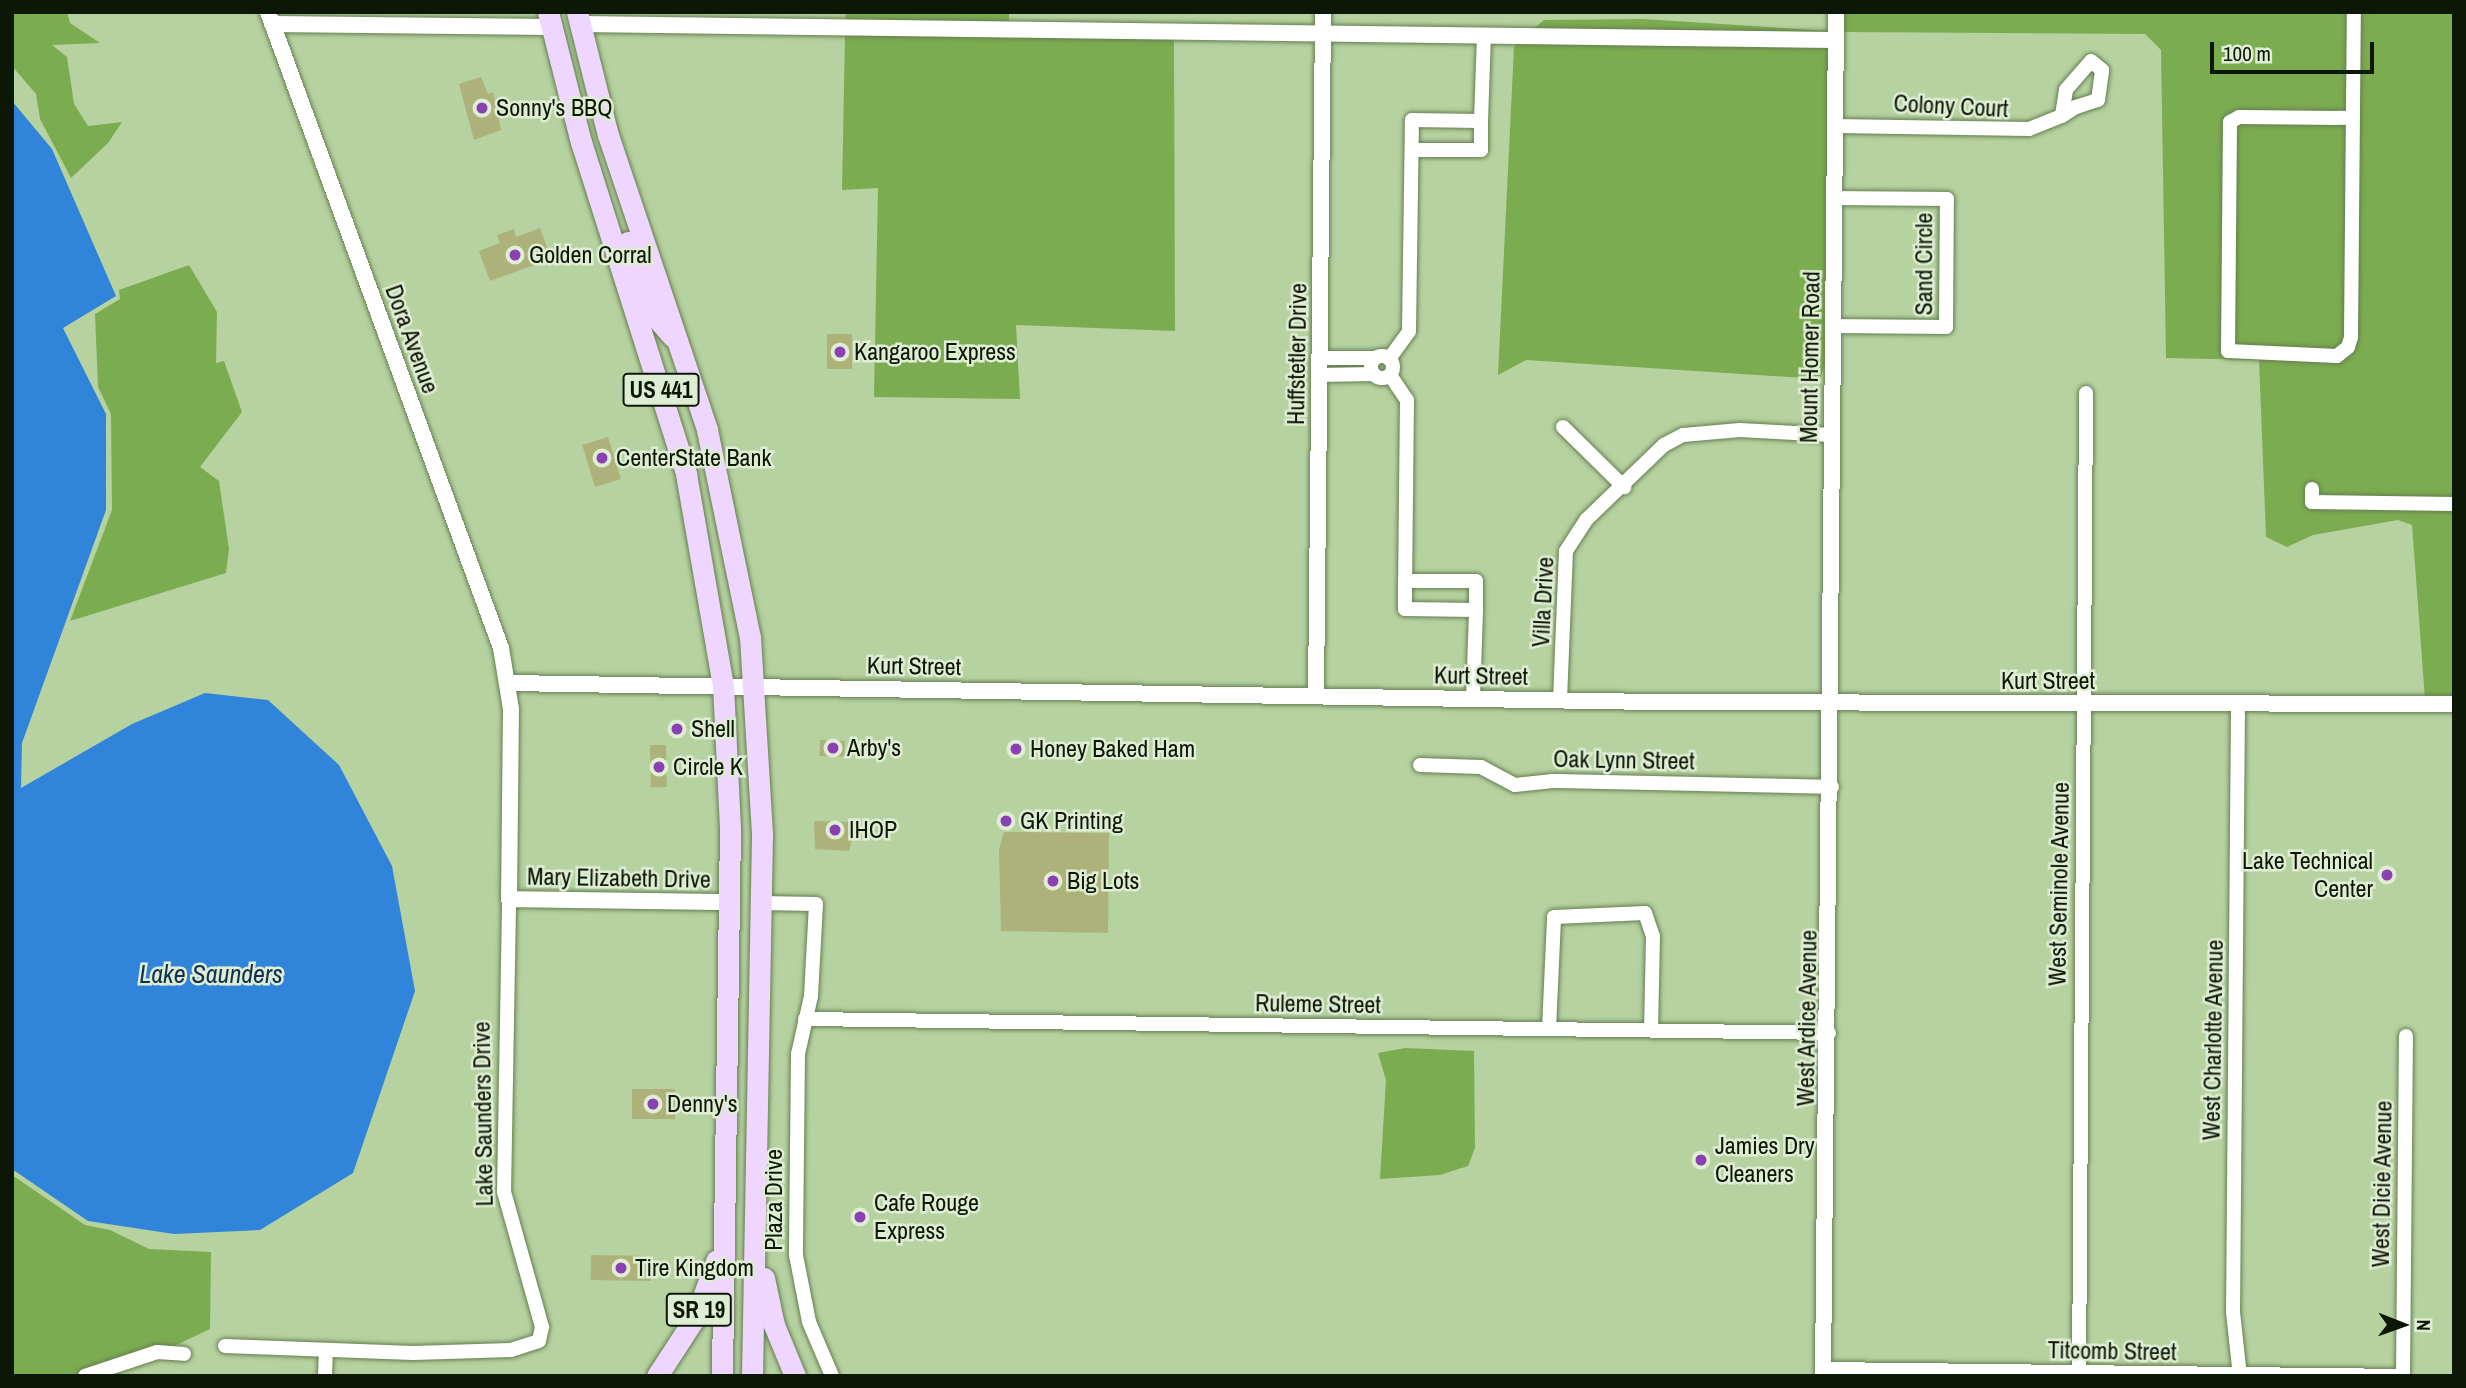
<!DOCTYPE html>
<style>
body{margin:0}
#map{position:relative;width:2466px;height:1388px;overflow:hidden;background:#b6d2a0;font-family:"Archivo Narrow",sans-serif}
div>[style]{position:absolute}
.green>*{inset:0;background:#7cac50}
.water>*{inset:0;background:#3084d9}
.building>*{inset:0;background:#adb17a;transform-origin:0 0}
.roads{filter:drop-shadow(0 0 2px #657f50) drop-shadow(0 0 2px #657f50)}
.minor>*{height:14px;margin:-7px;padding:0 7px;transform-origin:7px;border-radius:7px;background:#fff}
.minor>.ring{margin:-7px;padding:0;box-sizing:content-box;background:none;border:14px solid #fff;border-radius:50%}
.tertiary>*{height:16px;margin:-8px;padding:0 8px;transform-origin:8px;border-radius:8px;background:#fff}
.primary>*{height:21px;margin:-10.5px;padding:0 10.5px;transform-origin:10.5px;border-radius:10.5px;background:#efd6ff}
.dots>*{width:19px;height:19px;translate:-50% -50%;box-sizing:border-box;border:4px solid #dfedd4;border-radius:50%}
span{translate:-50% -50%;white-space:nowrap;text-align:center;line-height:1.15;-webkit-text-stroke:5px #dfedd4;paint-order:stroke}
.shield-label span{padding:2px 5px;background:#dfedd4;border:2px solid;border-radius:5px;-webkit-text-stroke-width:0}
.shield-label{font-size:23px;color:#0d1705;font-weight:700}
.street-label{font-size:24px;color:#0d1705}
.poi-label{font-size:24px;color:#0d1705}
.left{translate:0 -50%;text-align:left}
.right{translate:-100% -50%;text-align:right}
.water-label{font-size:26px;color:#0f3153;font-style:italic}
.frame{position:absolute;inset:0;border:14px solid #0d1705;pointer-events:none}
.north{position:absolute;left:2368px;top:1290px;width:70px;height:70px;-webkit-text-stroke:5px #dfedd4;paint-order:stroke;rotate:91deg;font-size:19px;font-weight:700;line-height:28px;text-align:center;color:#0d1705}
.north::after{content:'';display:block;margin:auto;width:24px;height:32px;background:#0d1705;clip-path:polygon(50% 0,100% 100%,50% 72%,0 100%)}
.scale{position:absolute;left:2210px;top:42px;width:164px;height:32px;box-sizing:border-box;border:4px solid #0d1705;border-top:0;padding-left:9px;font-size:21px;line-height:24px;white-space:nowrap;color:#0d1705;-webkit-text-stroke:5px #dfedd4;paint-order:stroke}
</style>
<div id="map">
<div class="green">
<div style="clip-path:polygon(12px 12px,67px 12px,70px 23px,100px 43px,52px 45px,67px 57px,74px 104px,88px 126px,122px 122px,108px 143px,71px 178px,40px 119px,36px 94px,12px 66px)"></div>
<div style="clip-path:polygon(846px 12px,1009px 12px,1009px 27px,845px 23px)"></div>
<div style="clip-path:polygon(1842px 12px,2454px 12px,2454px 699px,2425px 699px,2412px 525px,2398px 520px,2313px 535px,2287px 547px,2266px 537px,2259px 360px,2166px 358px,2161px 50px,2145px 34px,1842px 32px)"></div>
<div style="clip-path:polygon(1643px 19px,1830px 31px,1830px 34px,1531px 31px,1544px 20px)"></div>
<div style="clip-path:polygon(845px 34px,1174px 39px,1175px 331px,1016px 325px,1020px 399px,874px 397px,878px 188px,842px 190px)"></div>
<div style="clip-path:polygon(1519px 42px,1830px 46px,1826px 361px,1820px 379px,1526px 360px,1498px 375px,1514px 47px)"></div>
<div style="clip-path:polygon(189px 265px,217px 312px,216px 363px,224px 361px,242px 412px,200px 467px,219px 481px,229px 549px,226px 573px,70px 621px,112px 510px,111px 414px,98px 387px,95px 314px,120px 299px,119px 290px)"></div>
<div style="clip-path:polygon(1405px 1048px,1474px 1051px,1475px 1148px,1468px 1166px,1440px 1175px,1380px 1179px,1386px 1080px,1378px 1053px)"></div>
<div style="clip-path:polygon(12px 1175px,85px 1225px,110px 1230px,149px 1249px,211px 1252px,210px 1329px,111px 1376px,12px 1376px)"></div>
</div>
<div class="water">
<div style="clip-path:polygon(12px 101px,52px 149px,116px 296px,63px 328px,106px 414px,106px 510px,22px 743px,21px 788px,132px 724px,205px 693px,268px 700px,339px 765px,392px 866px,415px 991px,353px 1173px,260px 1230px,174px 1234px,88px 1221px,12px 1169px)"></div>
</div>
<div class="building">
<div style="clip-path:polygon(481px 77px,488px 94px,493px 92px,501px 130px,474px 140px,459px 84px)"></div>
<div style="clip-path:polygon(540px 228px,551px 259px,490px 281px,479px 251px,500px 243px,497px 235px,514px 229px,516px 237px)"></div>
<div style="left:827px;top:334px;width:25px;height:35px"></div>
<div style="left:608px;top:437px;width:44px;height:27px;rotate:73deg"></div>
<div style="left:820px;top:740px;width:25px;height:16px;rotate:2deg"></div>
<div style="left:666px;top:745px;width:42px;height:16px;rotate:89deg"></div>
<div style="clip-path:polygon(814px 821px,856px 822px,849px 851px,815px 849px)"></div>
<div style="clip-path:polygon(1004px 832px,1109px 833px,1108px 933px,1001px 931px,999px 849px)"></div>
<div style="left:632px;top:1089px;width:43px;height:30px"></div>
<div style="left:591px;top:1255px;width:60px;height:25px;rotate:1deg"></div>
</div>
<div class="roads">
<div class="minor">
<div style="left:2352px;top:118px;width:113px;rotate:-179.5deg"></div>
<div style="left:2239px;top:117px;width:10px;rotate:151deg"></div>
<div style="left:2230px;top:122px;width:229px;rotate:90.5deg"></div>
<div style="left:2228px;top:351px;width:109px;rotate:2.6deg"></div>
<div style="left:2337px;top:356px;width:14px;rotate:-39deg"></div>
<div style="left:2348px;top:347px;width:10px;rotate:-73deg"></div>
<div style="left:2351px;top:337px;width:325px;rotate:-89.5deg"></div>
<div style="left:1481px;top:121px;width:85px;rotate:-88deg"></div>
<div style="left:1835px;top:126px;width:194px;rotate:0.9deg"></div>
<div style="left:2029px;top:129px;width:35px;rotate:-22deg"></div>
<div style="left:2062px;top:116px;width:17px;rotate:-33deg"></div>
<div style="left:2076px;top:107px;width:23px;rotate:-18deg"></div>
<div style="left:2098px;top:100px;width:30px;rotate:-82deg"></div>
<div style="left:2102px;top:70px;width:14px;rotate:-141deg"></div>
<div style="left:2091px;top:61px;width:38px;rotate:131deg"></div>
<div style="left:2066px;top:90px;width:26px;rotate:99deg"></div>
<div style="left:1833px;top:326px;width:113px;rotate:0.5deg"></div>
<div style="left:1946px;top:327px;width:128px;rotate:-89.6deg"></div>
<div style="left:1947px;top:199px;width:112px;rotate:-179.5deg"></div>
<div class="ring" style="left:1371px;top:356px;width:8px;height:8px"></div>
<div style="left:1320px;top:358px;width:55px"></div>
<div style="left:1389px;top:359px;width:34px;rotate:-54deg"></div>
<div style="left:1409px;top:331px;width:211px;rotate:-89.2deg"></div>
<div style="left:1412px;top:120px;width:69px;rotate:0.8deg"></div>
<div style="left:1481px;top:121px;width:29px;rotate:90deg"></div>
<div style="left:1481px;top:150px;width:69px;rotate:180deg"></div>
<div style="left:1319px;top:375px;width:55px;rotate:-1deg"></div>
<div style="left:1390px;top:375px;width:30px;rotate:56deg"></div>
<div style="left:1407px;top:400px;width:181px;rotate:90.6deg"></div>
<div style="left:1405px;top:581px;width:28px;rotate:90deg"></div>
<div style="left:1405px;top:609px;width:71px;rotate:0.8deg"></div>
<div style="left:1476px;top:610px;width:29px;rotate:-90deg"></div>
<div style="left:1476px;top:581px;width:71px;rotate:180deg"></div>
<div style="left:1563px;top:427px;width:86px;rotate:44.5deg"></div>
<div style="left:2312px;top:489px;width:13px;rotate:90deg"></div>
<div style="left:2312px;top:502px;width:142px;rotate:0.8deg"></div>
<div style="left:1473px;top:698px;width:88px;rotate:-88deg"></div>
<div style="left:1560px;top:700px;width:149px;rotate:-87.7deg"></div>
<div style="left:1566px;top:551px;width:38px;rotate:-57deg"></div>
<div style="left:1587px;top:519px;width:107px;rotate:-43.9deg"></div>
<div style="left:1664px;top:445px;width:21px;rotate:-28deg"></div>
<div style="left:1683px;top:435px;width:57px;rotate:-5deg"></div>
<div style="left:1740px;top:430px;width:91px;rotate:3.1deg"></div>
<div style="left:2238px;top:705px;width:607px;rotate:90.47deg"></div>
<div style="left:2233px;top:1312px;width:64px;rotate:83.8deg"></div>
<div style="left:1420px;top:765px;width:61px;rotate:1.9deg"></div>
<div style="left:1481px;top:767px;width:38px;rotate:28deg"></div>
<div style="left:1515px;top:785px;width:38px;rotate:-6deg"></div>
<div style="left:1553px;top:781px;width:279px;rotate:1.2deg"></div>
<div style="left:761px;top:903px;width:55px;rotate:1deg"></div>
<div style="left:816px;top:904px;width:92px;rotate:93.1deg"></div>
<div style="left:811px;top:996px;width:59px;rotate:102.6deg"></div>
<div style="left:798px;top:1054px;width:201px;rotate:90.6deg"></div>
<div style="left:796px;top:1255px;width:68px;rotate:79deg"></div>
<div style="left:809px;top:1322px;width:59px;rotate:66.9deg"></div>
<div style="left:805px;top:1019px;width:1024px;rotate:0.78deg"></div>
<div style="left:1549px;top:1029px;width:112px;rotate:-87.4deg"></div>
<div style="left:1554px;top:917px;width:91px;rotate:-2.5deg"></div>
<div style="left:1645px;top:913px;width:24px;rotate:71deg"></div>
<div style="left:1653px;top:936px;width:94px;rotate:91.2deg"></div>
<div style="left:225px;top:1346px;width:188px;rotate:2.1deg"></div>
<div style="left:413px;top:1353px;width:98px;rotate:-1.8deg"></div>
<div style="left:511px;top:1350px;width:29px;rotate:-18deg"></div>
<div style="left:539px;top:1341px;width:14px;rotate:-78deg"></div>
<div style="left:542px;top:1327px;width:140px;rotate:-105.7deg"></div>
<div style="left:504px;top:1192px;width:293px;rotate:-89deg"></div>
<div style="left:1823px;top:1369px;width:578px;rotate:0.69deg"></div>
<div style="left:85px;top:1376px;width:76px;rotate:-18.4deg"></div>
<div style="left:157px;top:1352px;width:27px;rotate:4deg"></div>
<div style="left:325px;top:1376px;width:24px;rotate:-88deg"></div>
<div style="left:2079px;top:1376px;width:983px;rotate:-89.59deg"></div>
<div style="left:2403px;top:1376px;width:340px;rotate:-89.5deg"></div>
</div>
<div class="tertiary">
<div style="left:268px;top:12px;width:677px;rotate:69.88deg"></div>
<div style="left:501px;top:648px;width:62px;rotate:80.7deg"></div>
<div style="left:511px;top:709px;width:190px;rotate:90.6deg"></div>
<div style="left:509px;top:899px;width:220px;rotate:0.8deg"></div>
<div style="left:272px;top:24px;width:279px;rotate:0.6deg"></div>
<div style="left:580px;top:24px;width:1256px;rotate:0.73deg"></div>
<div style="left:508px;top:683px;width:1142px;rotate:0.95deg"></div>
<div style="left:1650px;top:702px;width:804px;rotate:0.14deg"></div>
<div style="left:1316px;top:696px;width:684px;rotate:-89.41deg"></div>
<div style="left:1823px;top:1376px;width:1364px;rotate:-89.45deg"></div>
</div>
<div class="primary">
<div style="left:548px;top:12px;width:134px;rotate:75.8deg"></div>
<div style="left:581px;top:142px;width:348px;rotate:72.4deg"></div>
<div style="left:686px;top:474px;width:214px;rotate:80.1deg"></div>
<div style="left:723px;top:685px;width:143px;rotate:87.2deg"></div>
<div style="left:730px;top:828px;width:548px;rotate:90.84deg"></div>
<div style="left:577px;top:12px;width:127px;rotate:75.9deg"></div>
<div style="left:608px;top:135px;width:311px;rotate:71.4deg"></div>
<div style="left:707px;top:430px;width:211px;rotate:78.3deg"></div>
<div style="left:750px;top:637px;width:199px;rotate:86.5deg"></div>
<div style="left:762px;top:836px;width:540px;rotate:91.06deg"></div>
<div style="left:628px;top:242px;width:77px;rotate:70.4deg"></div>
<div style="left:654px;top:315px;width:29px;rotate:49deg"></div>
<div style="left:764px;top:1278px;width:48px;rotate:78deg"></div>
<div style="left:774px;top:1325px;width:55px;rotate:67.6deg"></div>
<div style="left:657px;top:1376px;width:72px;rotate:-57deg"></div>
<div style="left:696px;top:1316px;width:59px;rotate:-70deg"></div>
</div>
</div>
<div class="dots">
<div style="left:482px;top:108px;background:#8b40b2"></div>
<div style="left:515px;top:255px;background:#8b40b2"></div>
<div style="left:840px;top:352px;background:#8b40b2"></div>
<div style="left:602px;top:458px;background:#8b40b2"></div>
<div style="left:677px;top:729px;background:#8b40b2"></div>
<div style="left:833px;top:748px;background:#8b40b2"></div>
<div style="left:1016px;top:749px;background:#8b40b2"></div>
<div style="left:659px;top:767px;background:#8b40b2"></div>
<div style="left:1006px;top:821px;background:#8b40b2"></div>
<div style="left:835px;top:830px;background:#8b40b2"></div>
<div style="left:2387px;top:875px;background:#8b40b2"></div>
<div style="left:1053px;top:881px;background:#8b40b2"></div>
<div style="left:653px;top:1104px;background:#8b40b2"></div>
<div style="left:1701px;top:1160px;background:#8b40b2"></div>
<div style="left:860px;top:1217px;background:#8b40b2"></div>
<div style="left:621px;top:1268px;background:#8b40b2"></div>
</div>
<div class="shield-label">
<span style="left:661px;top:390px">US 441</span>
<span style="left:699px;top:1310px">SR 19</span>
</div>
<div class="street-label">
<span style="left:1951px;top:106px;rotate:3deg">Colony Court</span>
<span style="left:1924px;top:264px;rotate:-90deg">Sand Circle</span>
<span style="left:412px;top:339px;rotate:70deg">Dora Avenue</span>
<span style="left:1297px;top:354px;rotate:-89deg">Huffstetler Drive</span>
<span style="left:1810px;top:357px;rotate:-89deg">Mount Homer Road</span>
<span style="left:1543px;top:602px;rotate:-87deg">Villa Drive</span>
<span style="left:914px;top:666px;rotate:1deg">Kurt Street</span>
<span style="left:1481px;top:676px;rotate:1deg">Kurt Street</span>
<span style="left:2048px;top:681px">Kurt Street</span>
<span style="left:1624px;top:760px;rotate:1deg">Oak Lynn Street</span>
<span style="left:619px;top:878px;rotate:1deg">Mary Elizabeth Drive</span>
<span style="left:2059px;top:884px;rotate:-89deg">West Seminole Avenue</span>
<span style="left:1318px;top:1004px;rotate:1deg">Ruleme Street</span>
<span style="left:1807px;top:1018px;rotate:-89deg">West Ardice Avenue</span>
<span style="left:2213px;top:1040px;rotate:-89deg">West Charlotte Avenue</span>
<span style="left:483px;top:1114px;rotate:-91deg">Lake Saunders Drive</span>
<span style="left:2382px;top:1184px;rotate:-89deg">West Dicie Avenue</span>
<span style="left:774px;top:1200px;rotate:-90deg">Plaza Drive</span>
<span style="left:2112px;top:1351px;rotate:1deg">Titcomb Street</span>
</div>
<div class="poi-label">
<span class="left" style="left:496px;top:108px">Sonny's BBQ</span>
<span class="left" style="left:529px;top:255px">Golden Corral</span>
<span class="left" style="left:854px;top:352px">Kangaroo Express</span>
<span class="left" style="left:616px;top:458px">CenterState Bank</span>
<span class="left" style="left:691px;top:729px">Shell</span>
<span class="left" style="left:847px;top:748px">Arby's</span>
<span class="left" style="left:1030px;top:749px">Honey Baked Ham</span>
<span class="left" style="left:673px;top:767px">Circle K</span>
<span class="left" style="left:1020px;top:821px">GK Printing</span>
<span class="left" style="left:849px;top:830px">IHOP</span>
<span class="right" style="left:2373px;top:875px">Lake Technical<br>Center</span>
<span class="left" style="left:1067px;top:881px">Big Lots</span>
<span class="left" style="left:667px;top:1104px">Denny's</span>
<span class="left" style="left:1715px;top:1160px">Jamies Dry<br>Cleaners</span>
<span class="left" style="left:874px;top:1217px">Cafe Rouge<br>Express</span>
<span class="left" style="left:635px;top:1268px">Tire Kingdom</span>
</div>
<div class="water-label">
<span style="left:211px;top:974px">Lake Saunders</span>
</div>
<div class="frame"></div>
<div class="north">N</div>
<div class="scale">100 m</div>
</div>
